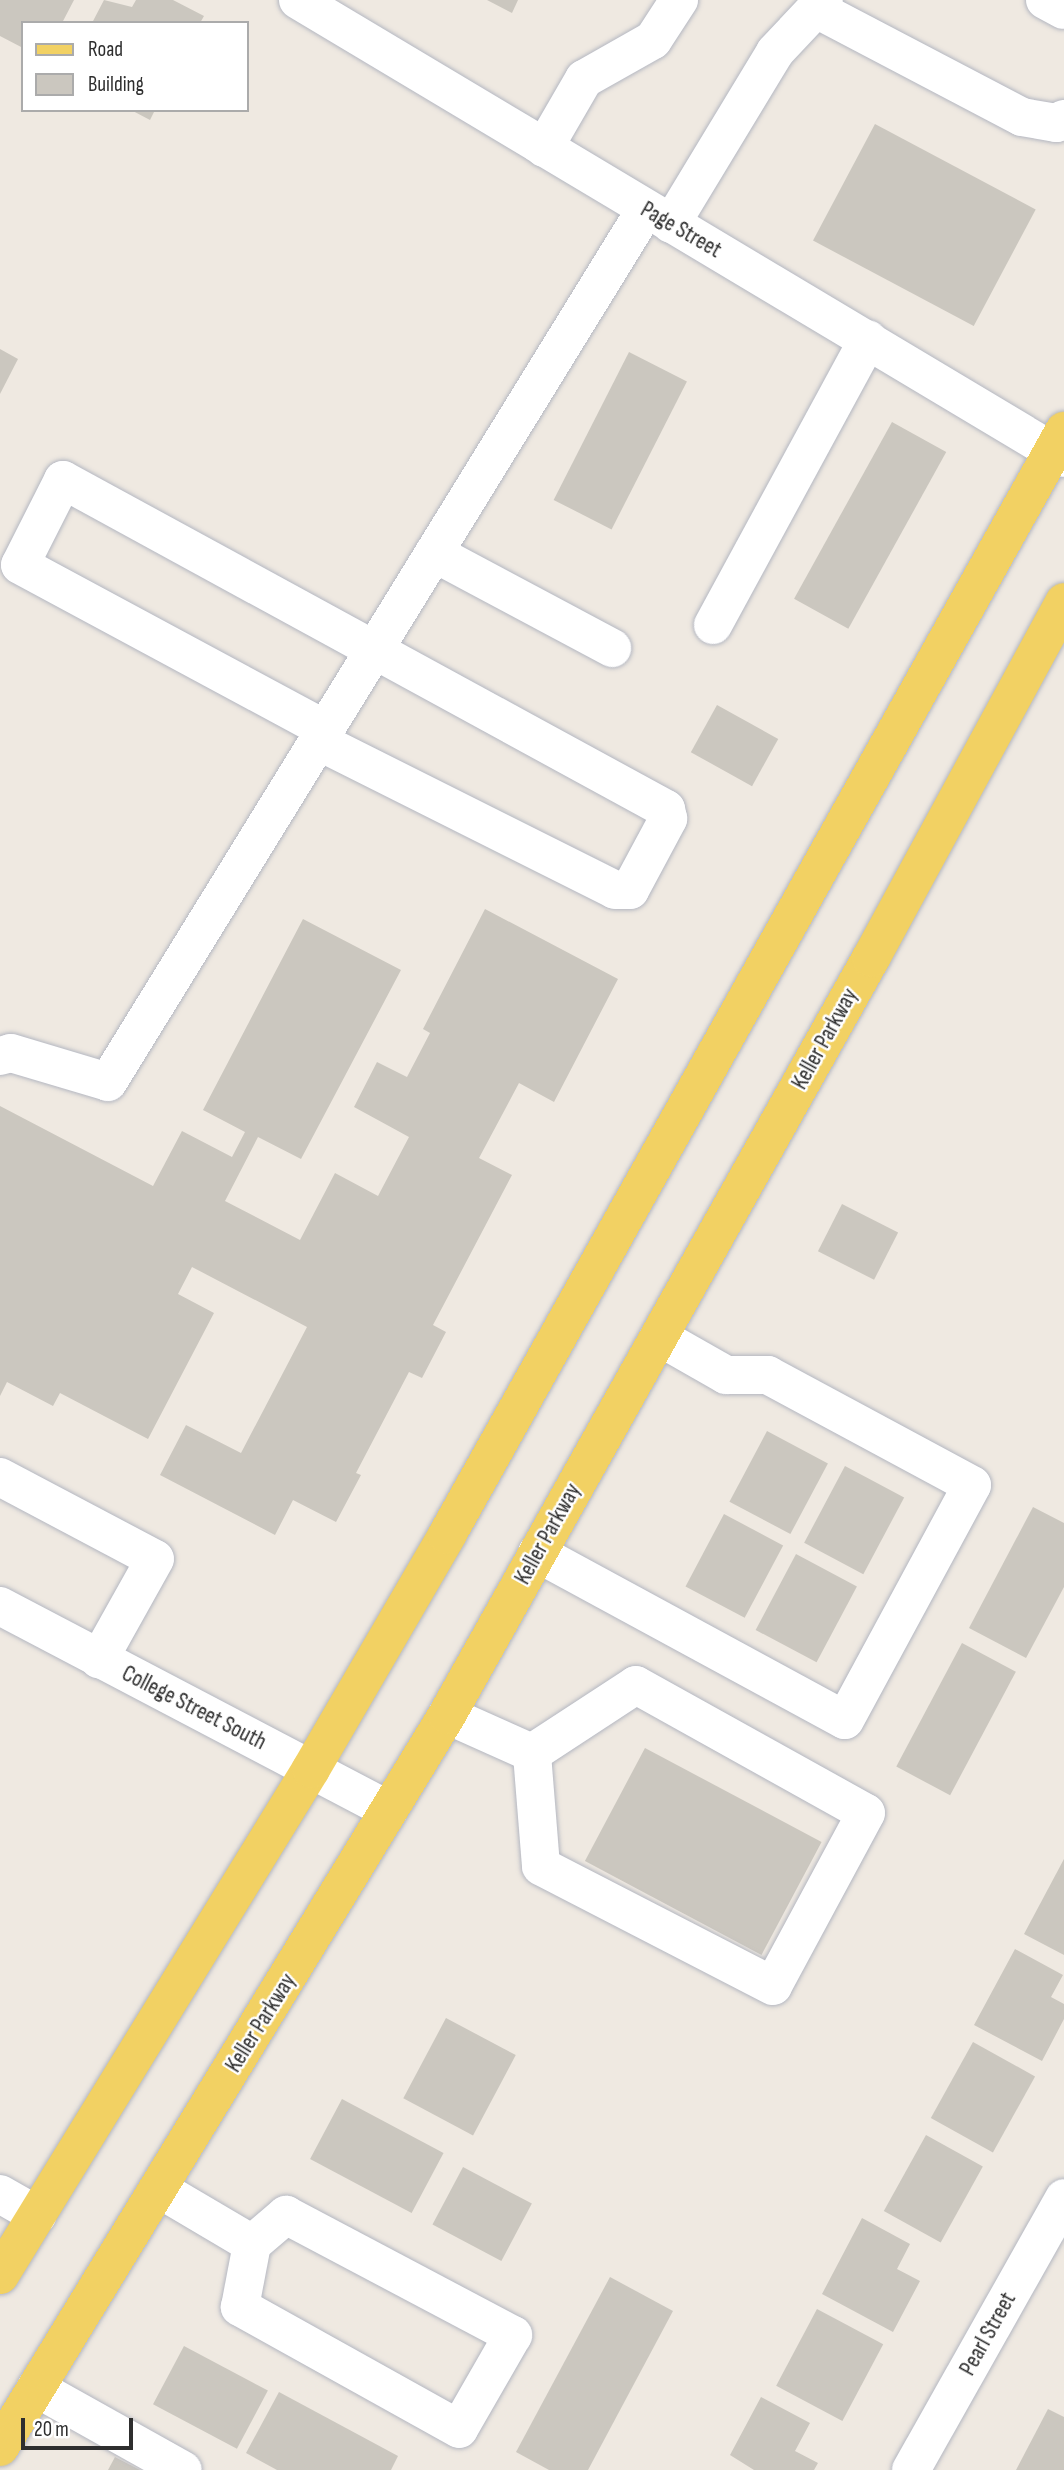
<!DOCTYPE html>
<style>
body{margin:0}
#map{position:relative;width:1064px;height:2470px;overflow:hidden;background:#efe9e1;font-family:"Sofia Sans Condensed",sans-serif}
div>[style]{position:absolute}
.building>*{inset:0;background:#cbc7bf;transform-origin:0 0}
.roads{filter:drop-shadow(0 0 2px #b4b7c1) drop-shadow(0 0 2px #b4b7c1)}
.minor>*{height:38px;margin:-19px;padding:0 19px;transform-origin:19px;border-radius:19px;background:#fff}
.major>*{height:38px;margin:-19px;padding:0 19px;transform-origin:19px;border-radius:19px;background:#f2d163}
span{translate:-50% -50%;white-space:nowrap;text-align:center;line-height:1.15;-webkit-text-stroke:5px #fff;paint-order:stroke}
.street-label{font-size:23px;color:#2e2e2e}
.legend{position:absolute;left:21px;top:21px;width:228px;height:91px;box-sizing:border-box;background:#fff;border:2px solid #ababab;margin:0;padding:9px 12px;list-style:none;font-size:21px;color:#2e2e2e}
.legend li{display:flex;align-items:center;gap:14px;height:35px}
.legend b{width:35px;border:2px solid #ababab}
.scale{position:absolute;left:21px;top:2418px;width:112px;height:32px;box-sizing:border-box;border:4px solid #2e2e2e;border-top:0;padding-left:9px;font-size:21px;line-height:24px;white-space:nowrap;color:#2e2e2e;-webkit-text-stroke:5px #fff;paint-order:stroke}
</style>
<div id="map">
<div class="building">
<div style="clip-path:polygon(0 0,74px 0,62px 23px,23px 23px,23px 48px,0 36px)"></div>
<div style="clip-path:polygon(104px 0,132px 7px,136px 0,173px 0,204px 16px,200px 23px,92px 23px)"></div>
<div style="clip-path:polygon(487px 0,518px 0,512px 13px)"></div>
<div style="clip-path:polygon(131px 110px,155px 110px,150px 120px)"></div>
<div style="left:875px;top:124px;width:182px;height:132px;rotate:28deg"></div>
<div style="clip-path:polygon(0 349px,18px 359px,0 394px)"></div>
<div style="left:629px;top:352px;width:65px;height:166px;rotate:27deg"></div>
<div style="left:892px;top:422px;width:62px;height:202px;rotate:29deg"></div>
<div style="left:717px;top:705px;width:70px;height:54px;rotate:29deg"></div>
<div style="clip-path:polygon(485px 909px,618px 979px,554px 1102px,519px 1083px,479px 1158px,512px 1175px,433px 1325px,446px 1332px,422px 1378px,409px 1372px,356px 1473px,361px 1475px,336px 1522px,293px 1500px,275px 1535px,160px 1475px,186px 1425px,241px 1453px,307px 1327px,192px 1267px,178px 1294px,214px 1313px,148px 1439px,60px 1393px,53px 1406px,7px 1382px,0 1396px,0 1106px,153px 1186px,182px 1131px,232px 1157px,245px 1132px,203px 1110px,303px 919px,401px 970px,301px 1159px,258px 1137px,225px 1201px,300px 1240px,335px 1173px,378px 1196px,409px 1137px,354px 1107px,377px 1062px,407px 1077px,430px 1033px,423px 1029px)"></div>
<div style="left:842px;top:1204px;width:63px;height:53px;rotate:27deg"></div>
<div style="left:767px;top:1431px;width:69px;height:80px;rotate:28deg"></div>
<div style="left:845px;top:1466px;width:67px;height:87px;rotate:28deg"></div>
<div style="clip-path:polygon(1033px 1507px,1064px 1523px,1064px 1587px,1026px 1658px,969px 1628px)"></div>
<div style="left:724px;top:1514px;width:67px;height:82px;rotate:28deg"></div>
<div style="left:796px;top:1554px;width:69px;height:86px;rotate:28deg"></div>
<div style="left:962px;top:1643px;width:61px;height:140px;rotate:28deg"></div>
<div style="left:645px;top:1748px;width:200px;height:128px;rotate:28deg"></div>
<div style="clip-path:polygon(1064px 1859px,1064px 1955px,1024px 1934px)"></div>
<div style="clip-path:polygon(1015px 1949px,1063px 1975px,1051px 1997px,1064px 2004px,1064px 2019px,1042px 2061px,974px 2025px)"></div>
<div style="left:446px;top:2018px;width:79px;height:91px;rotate:28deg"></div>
<div style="left:973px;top:2042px;width:71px;height:87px;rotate:29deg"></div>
<div style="left:342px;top:2099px;width:115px;height:68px;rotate:28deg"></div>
<div style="left:926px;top:2135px;width:65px;height:87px;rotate:29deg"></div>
<div style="left:463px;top:2167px;width:78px;height:65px;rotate:28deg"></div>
<div style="clip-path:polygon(862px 2218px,910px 2244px,897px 2269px,920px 2281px,893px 2332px,822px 2294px)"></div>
<div style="clip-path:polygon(610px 2277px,673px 2311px,588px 2470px,549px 2470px,516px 2452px)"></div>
<div style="left:817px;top:2309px;width:75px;height:87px;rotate:28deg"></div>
<div style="left:184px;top:2346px;width:95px;height:66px;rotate:28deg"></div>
<div style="clip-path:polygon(279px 2392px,398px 2456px,391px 2470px,277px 2470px,246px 2453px)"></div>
<div style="clip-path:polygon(761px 2397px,810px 2423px,795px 2451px,818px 2463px,814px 2470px,754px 2470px,730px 2455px)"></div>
<div style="clip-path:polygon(1048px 2409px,1064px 2417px,1064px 2470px,1016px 2470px)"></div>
<div style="clip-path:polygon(115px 2457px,140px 2470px,108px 2470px)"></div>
</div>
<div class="roads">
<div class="minor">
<div style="left:298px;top:0;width:892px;rotate:30.88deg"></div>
<div style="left:1045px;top:0;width:21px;rotate:28deg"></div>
<div style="left:818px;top:10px;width:230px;rotate:27.7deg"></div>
<div style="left:1022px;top:117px;width:35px;rotate:10deg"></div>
<div style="left:1056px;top:123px;width:9px;rotate:-27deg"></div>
<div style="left:544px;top:148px;width:80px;rotate:-59.9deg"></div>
<div style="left:584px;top:79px;width:79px;rotate:-29.5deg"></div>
<div style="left:653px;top:40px;width:48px;rotate:-57deg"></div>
<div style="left:671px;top:224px;width:201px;rotate:-58.8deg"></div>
<div style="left:775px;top:52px;width:71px;rotate:-46.7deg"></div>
<div style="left:434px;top:553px;width:202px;rotate:28.1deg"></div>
<div style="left:713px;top:625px;width:325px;rotate:-61.5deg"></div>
<div style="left:318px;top:741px;width:332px;rotate:26.6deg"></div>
<div style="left:615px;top:890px;width:15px"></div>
<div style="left:630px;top:890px;width:81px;rotate:-61.8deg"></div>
<div style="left:668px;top:819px;width:10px;rotate:-101deg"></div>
<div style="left:666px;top:809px;width:687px;rotate:-151.38deg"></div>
<div style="left:63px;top:480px;width:95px;rotate:116.8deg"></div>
<div style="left:20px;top:565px;width:346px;rotate:28.3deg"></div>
<div style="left:0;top:1056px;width:11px;rotate:-15deg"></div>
<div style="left:11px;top:1053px;width:101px;rotate:16.6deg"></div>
<div style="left:108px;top:1082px;width:1025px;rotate:-58.36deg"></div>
<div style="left:0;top:1477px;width:175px;rotate:27.9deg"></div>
<div style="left:155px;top:1559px;width:115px;rotate:119.2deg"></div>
<div style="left:537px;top:1553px;width:350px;rotate:28.5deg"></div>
<div style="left:845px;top:1720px;width:267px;rotate:-61.6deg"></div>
<div style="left:972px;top:1485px;width:232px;rotate:-151.7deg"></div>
<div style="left:768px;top:1375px;width:42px;rotate:180deg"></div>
<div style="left:726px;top:1375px;width:77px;rotate:-150.4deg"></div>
<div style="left:0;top:1606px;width:439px;rotate:27.7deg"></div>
<div style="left:447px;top:1715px;width:93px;rotate:24.1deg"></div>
<div style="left:532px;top:1753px;width:124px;rotate:-33.2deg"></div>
<div style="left:636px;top:1685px;width:263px;rotate:29.1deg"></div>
<div style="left:866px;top:1813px;width:196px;rotate:118.3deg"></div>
<div style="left:773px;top:1986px;width:261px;rotate:-152.7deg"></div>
<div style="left:541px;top:1866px;width:113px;rotate:-94.6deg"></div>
<div style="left:159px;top:2189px;width:108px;rotate:30.6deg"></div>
<div style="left:252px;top:2244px;width:45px;rotate:-40.5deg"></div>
<div style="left:286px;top:2215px;width:257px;rotate:27.9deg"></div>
<div style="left:513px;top:2335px;width:108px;rotate:119.9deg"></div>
<div style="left:459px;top:2429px;width:251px;rotate:-150.9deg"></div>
<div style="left:240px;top:2307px;width:64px;rotate:-79.2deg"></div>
<div style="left:0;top:2194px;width:43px;rotate:29.6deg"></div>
<div style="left:36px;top:2388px;width:168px;rotate:29.2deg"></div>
<div style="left:911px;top:2470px;width:312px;rotate:-60.6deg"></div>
</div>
<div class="major">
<div style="left:0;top:2275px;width:594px;rotate:-58.42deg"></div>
<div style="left:311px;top:1769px;width:271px;rotate:-59.8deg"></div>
<div style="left:447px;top:1535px;width:1265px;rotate:-60.8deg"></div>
<div style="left:0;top:2447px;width:858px;rotate:-58.59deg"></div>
<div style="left:447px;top:1715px;width:868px;rotate:-60.75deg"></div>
<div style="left:871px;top:958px;width:405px;rotate:-61.5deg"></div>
</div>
</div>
<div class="street-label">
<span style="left:681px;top:230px;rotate:30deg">Page Street</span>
<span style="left:825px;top:1039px;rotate:-61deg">Keller Parkway</span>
<span style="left:548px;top:1534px;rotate:-61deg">Keller Parkway</span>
<span style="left:194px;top:1708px;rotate:27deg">College Street South</span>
<span style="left:261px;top:2023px;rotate:-58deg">Keller Parkway</span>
<span style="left:988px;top:2334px;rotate:-61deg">Pearl Street</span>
</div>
<ul class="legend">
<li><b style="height:9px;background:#f2d163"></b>Road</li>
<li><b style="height:19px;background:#cbc7bf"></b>Building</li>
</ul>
<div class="scale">20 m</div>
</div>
